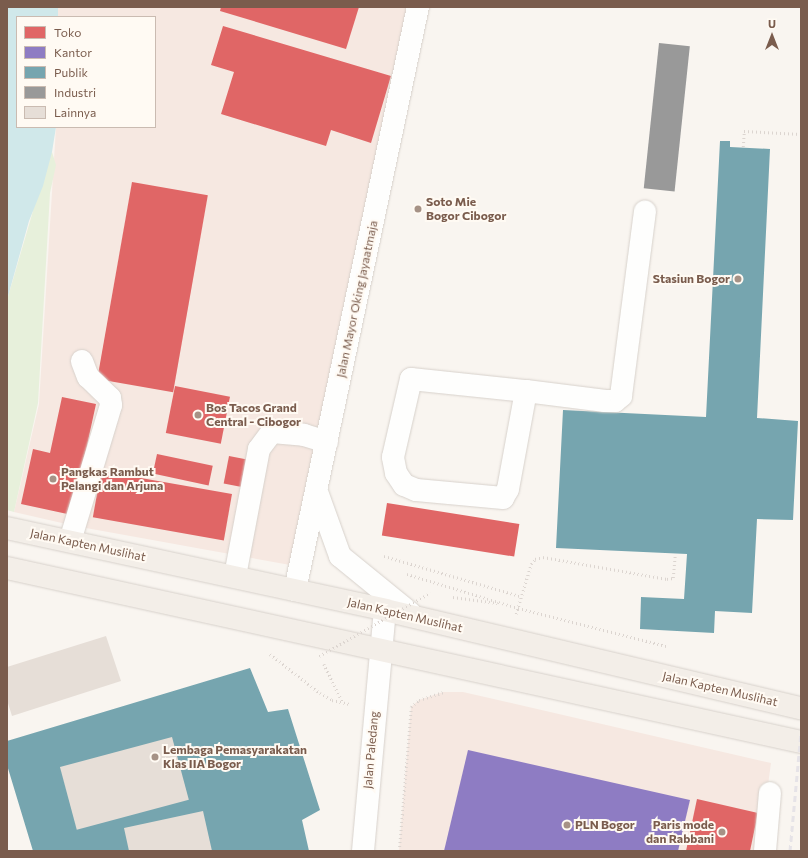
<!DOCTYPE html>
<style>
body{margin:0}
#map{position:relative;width:808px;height:858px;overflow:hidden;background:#f9f5f0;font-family:Commissioner,sans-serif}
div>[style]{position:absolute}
.commercial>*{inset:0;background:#f6e8e1}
.green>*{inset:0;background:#e7f0db}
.water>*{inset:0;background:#d0e8ea}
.shops>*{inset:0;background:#e06666;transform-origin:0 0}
.offices>*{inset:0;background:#8e7cc3}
.public>*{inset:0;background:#76a5af}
.industry>*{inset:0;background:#999;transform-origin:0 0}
.building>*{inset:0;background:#e6ded7;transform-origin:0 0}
.path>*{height:2.5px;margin-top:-1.25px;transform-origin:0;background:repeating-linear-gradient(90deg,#dcd5d0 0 1px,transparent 0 4px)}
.roads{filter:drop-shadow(0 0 1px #d7d1cb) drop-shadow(0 0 1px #d7d1cb)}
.minor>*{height:22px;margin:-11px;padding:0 11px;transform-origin:11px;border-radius:11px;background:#fefefd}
.major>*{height:22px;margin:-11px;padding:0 11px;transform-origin:11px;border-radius:11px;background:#f3eee8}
.rail>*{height:3px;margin-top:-1.5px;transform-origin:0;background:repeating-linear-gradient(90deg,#e6e3e7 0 6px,transparent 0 10px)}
.path-bridge>*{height:2.5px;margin-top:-1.25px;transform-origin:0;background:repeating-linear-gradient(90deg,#dcd5d0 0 1px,transparent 0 4px)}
.dots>*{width:11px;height:11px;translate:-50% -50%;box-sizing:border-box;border:2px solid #fffaf3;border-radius:50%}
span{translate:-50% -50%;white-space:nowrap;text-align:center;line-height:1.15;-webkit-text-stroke:4px #fffaf3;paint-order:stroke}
.poi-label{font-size:12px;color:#7a5c4d;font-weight:700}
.left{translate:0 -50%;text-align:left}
.right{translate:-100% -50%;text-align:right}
.street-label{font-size:12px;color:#7a5c4d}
.frame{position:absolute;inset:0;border:8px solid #7a5c4d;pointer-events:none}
.legend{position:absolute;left:16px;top:16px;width:140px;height:112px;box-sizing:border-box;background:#fffaf3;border:1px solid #cabbb1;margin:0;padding:5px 7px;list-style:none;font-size:12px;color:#7a5c4d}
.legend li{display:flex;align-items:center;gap:8px;height:20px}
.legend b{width:20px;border:1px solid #cabbb1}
.north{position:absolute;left:752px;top:16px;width:40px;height:40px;-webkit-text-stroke:3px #fffaf3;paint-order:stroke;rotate:0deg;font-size:11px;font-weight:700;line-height:16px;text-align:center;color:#7a5c4d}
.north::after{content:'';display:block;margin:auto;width:14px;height:18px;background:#7a5c4d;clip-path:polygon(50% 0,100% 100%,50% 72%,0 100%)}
</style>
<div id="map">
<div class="commercial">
<div style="clip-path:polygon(58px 7px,418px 7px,301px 567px,75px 526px,14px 512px,39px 404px,56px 127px,155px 127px,155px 17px,58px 17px)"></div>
<div style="clip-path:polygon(443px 692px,463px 692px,771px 763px,759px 851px,399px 851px,411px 707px,419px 700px)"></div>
</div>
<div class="green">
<div style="clip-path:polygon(52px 152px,56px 165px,50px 193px,38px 403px,14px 512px,7px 510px,7px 300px,33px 211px,34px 189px,46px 159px)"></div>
</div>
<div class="water">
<div style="clip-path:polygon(7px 7px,58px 7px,58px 17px,17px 17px,17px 127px,56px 127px,52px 152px,43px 186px,29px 221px,7px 300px)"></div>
</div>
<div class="shops">
<div style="clip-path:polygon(221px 7px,359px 7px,346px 49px,220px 11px)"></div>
<div style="clip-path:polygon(223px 26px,391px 76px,371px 143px,331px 130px,326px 146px,221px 114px,234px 72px,211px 65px)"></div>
<div style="left:132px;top:182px;width:77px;height:200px;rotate:10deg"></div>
<div style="left:175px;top:386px;width:56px;height:48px;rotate:11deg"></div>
<div style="clip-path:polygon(62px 397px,96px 404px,72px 515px,21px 504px,33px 449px,50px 453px)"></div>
<div style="left:157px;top:454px;width:57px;height:20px;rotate:12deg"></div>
<div style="left:229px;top:456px;width:21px;height:28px;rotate:11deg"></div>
<div style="left:101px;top:471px;width:133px;height:47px;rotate:10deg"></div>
<div style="left:387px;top:503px;width:134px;height:33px;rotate:9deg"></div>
<div style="clip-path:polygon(697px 799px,758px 813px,750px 851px,686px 851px)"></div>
</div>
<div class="offices">
<div style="clip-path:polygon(468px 750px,690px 800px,678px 851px,444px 851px)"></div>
</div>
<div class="public">
<div style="clip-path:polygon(720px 141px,730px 141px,730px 147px,770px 149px,757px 418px,798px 421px,793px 520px,757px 519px,752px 613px,715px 611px,714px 633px,640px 629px,641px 597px,684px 599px,687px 554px,556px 548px,563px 410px,706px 417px)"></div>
<div style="clip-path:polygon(250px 668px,268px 712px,288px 709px,320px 810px,302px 820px,309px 851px,33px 851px,7px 765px,7px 741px)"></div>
</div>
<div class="industry">
<div style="left:659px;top:43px;width:31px;height:146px;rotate:6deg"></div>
</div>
<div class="building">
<div style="clip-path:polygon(106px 636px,121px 681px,12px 716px,7px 700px,7px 667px)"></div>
<div style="left:172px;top:737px;width:65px;height:116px;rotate:75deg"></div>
<div style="clip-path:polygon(203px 811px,212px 851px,129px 851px,124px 828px)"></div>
</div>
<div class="path">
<div style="left:743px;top:147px;width:16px;rotate:-86deg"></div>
<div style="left:744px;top:131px;width:57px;rotate:3deg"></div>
<div style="left:384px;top:556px;width:142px;rotate:16.4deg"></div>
<div style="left:407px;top:574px;width:116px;rotate:17deg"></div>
<div style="left:518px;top:608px;width:153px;rotate:14.4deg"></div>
<div style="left:453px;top:597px;width:45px;rotate:7.6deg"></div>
<div style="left:516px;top:614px;width:52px;rotate:-73.3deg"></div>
<div style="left:531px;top:564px;width:6px;rotate:-51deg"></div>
<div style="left:535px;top:559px;width:8px;rotate:-14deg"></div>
<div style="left:543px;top:557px;width:126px;rotate:10.1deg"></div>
<div style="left:667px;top:579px;width:6px;rotate:-9deg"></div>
<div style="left:673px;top:578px;width:24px;rotate:-85deg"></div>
<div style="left:270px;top:654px;width:63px;rotate:38deg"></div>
<div style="left:320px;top:693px;width:14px;rotate:30deg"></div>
<div style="left:332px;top:700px;width:18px;rotate:13deg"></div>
<div style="left:324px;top:664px;width:43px;rotate:64deg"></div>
<div style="left:399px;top:851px;width:144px;rotate:-85.2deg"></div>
<div style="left:411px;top:707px;width:11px;rotate:-41deg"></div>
<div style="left:419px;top:700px;width:25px;rotate:-18deg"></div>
</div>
<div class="roads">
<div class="minor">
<div style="left:411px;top:379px;width:116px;rotate:6deg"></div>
<div style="left:526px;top:391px;width:100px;rotate:100.4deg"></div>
<div style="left:508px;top:489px;width:10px;rotate:119deg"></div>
<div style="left:503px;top:498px;width:87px;rotate:-174.7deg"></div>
<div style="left:416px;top:490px;width:13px;rotate:-157deg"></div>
<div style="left:404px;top:485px;width:14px;rotate:-124deg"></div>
<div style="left:396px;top:473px;width:16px;rotate:-101deg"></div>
<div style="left:393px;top:457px;width:80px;rotate:-77deg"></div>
<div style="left:526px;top:391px;width:80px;rotate:7.2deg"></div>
<div style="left:605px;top:401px;width:10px"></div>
<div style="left:615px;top:401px;width:8px;rotate:-40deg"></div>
<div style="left:621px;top:396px;width:186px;rotate:-82.6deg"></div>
<div style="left:317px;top:492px;width:68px;rotate:70.2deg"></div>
<div style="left:340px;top:556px;width:90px;rotate:39.2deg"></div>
<div style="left:70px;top:541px;width:142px;rotate:-73.2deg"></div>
<div style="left:111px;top:405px;width:7px;rotate:-98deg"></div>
<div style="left:110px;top:398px;width:30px;rotate:-136deg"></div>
<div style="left:88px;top:377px;width:17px;rotate:-111deg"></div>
<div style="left:235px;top:576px;width:129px;rotate:-79.3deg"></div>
<div style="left:259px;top:449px;width:21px;rotate:-53deg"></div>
<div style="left:272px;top:432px;width:32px;rotate:5deg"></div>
<div style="left:304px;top:435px;width:24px;rotate:17deg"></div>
<div style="left:295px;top:590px;width:596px;rotate:-78.09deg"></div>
<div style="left:363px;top:851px;width:242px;rotate:-84.8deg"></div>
<div style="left:765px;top:851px;width:58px;rotate:-85.1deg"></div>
</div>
<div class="major">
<div style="left:7px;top:528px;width:387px;rotate:12.2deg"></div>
<div style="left:385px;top:610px;width:427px;rotate:13.3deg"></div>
<div style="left:7px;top:568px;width:813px;rotate:12.36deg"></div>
</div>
</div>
<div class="rail">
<div style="left:790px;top:851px;width:119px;rotate:-84.7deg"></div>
</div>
<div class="path-bridge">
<div style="left:319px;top:656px;width:128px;rotate:-29.6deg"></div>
</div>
<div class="dots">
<div style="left:418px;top:209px;background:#a69286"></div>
<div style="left:738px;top:279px;background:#a69286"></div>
<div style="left:198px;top:415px;background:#a69286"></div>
<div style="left:53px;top:479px;background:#a69286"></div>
<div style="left:155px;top:757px;background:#a69286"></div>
<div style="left:567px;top:825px;background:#a69286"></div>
<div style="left:722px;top:832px;background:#a69286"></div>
</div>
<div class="poi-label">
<span class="left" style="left:426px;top:209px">Soto Mie<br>Bogor Cibogor</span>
<span class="right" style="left:730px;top:279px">Stasiun Bogor</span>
<span class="left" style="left:206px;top:415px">Bos Tacos Grand<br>Central - Cibogor</span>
<span class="left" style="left:61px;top:479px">Pangkas Rambut<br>Pelangi dan Arjuna</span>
<span class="left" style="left:163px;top:757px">Lembaga Pemasyarakatan<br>Klas IIA Bogor</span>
<span class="left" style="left:575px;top:825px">PLN Bogor</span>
<span class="right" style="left:714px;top:832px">Paris mode<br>dan Rabbani</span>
</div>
<div class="street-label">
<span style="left:357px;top:299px;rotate:-78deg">Jalan Mayor Oking Jayaatmaja</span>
<span style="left:88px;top:545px;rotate:12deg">Jalan Kapten Muslihat</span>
<span style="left:405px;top:615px;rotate:13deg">Jalan Kapten Muslihat</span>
<span style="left:720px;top:689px;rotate:13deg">Jalan Kapten Muslihat</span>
<span style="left:371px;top:750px;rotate:-85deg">Jalan Paledang</span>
</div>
<div class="frame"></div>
<ul class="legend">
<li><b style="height:11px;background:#e06666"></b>Toko</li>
<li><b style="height:11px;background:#8e7cc3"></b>Kantor</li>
<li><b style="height:11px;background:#76a5af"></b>Publik</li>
<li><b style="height:11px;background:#999"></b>Industri</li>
<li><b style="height:11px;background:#e6ded7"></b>Lainnya</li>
</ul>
<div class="north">U</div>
</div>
